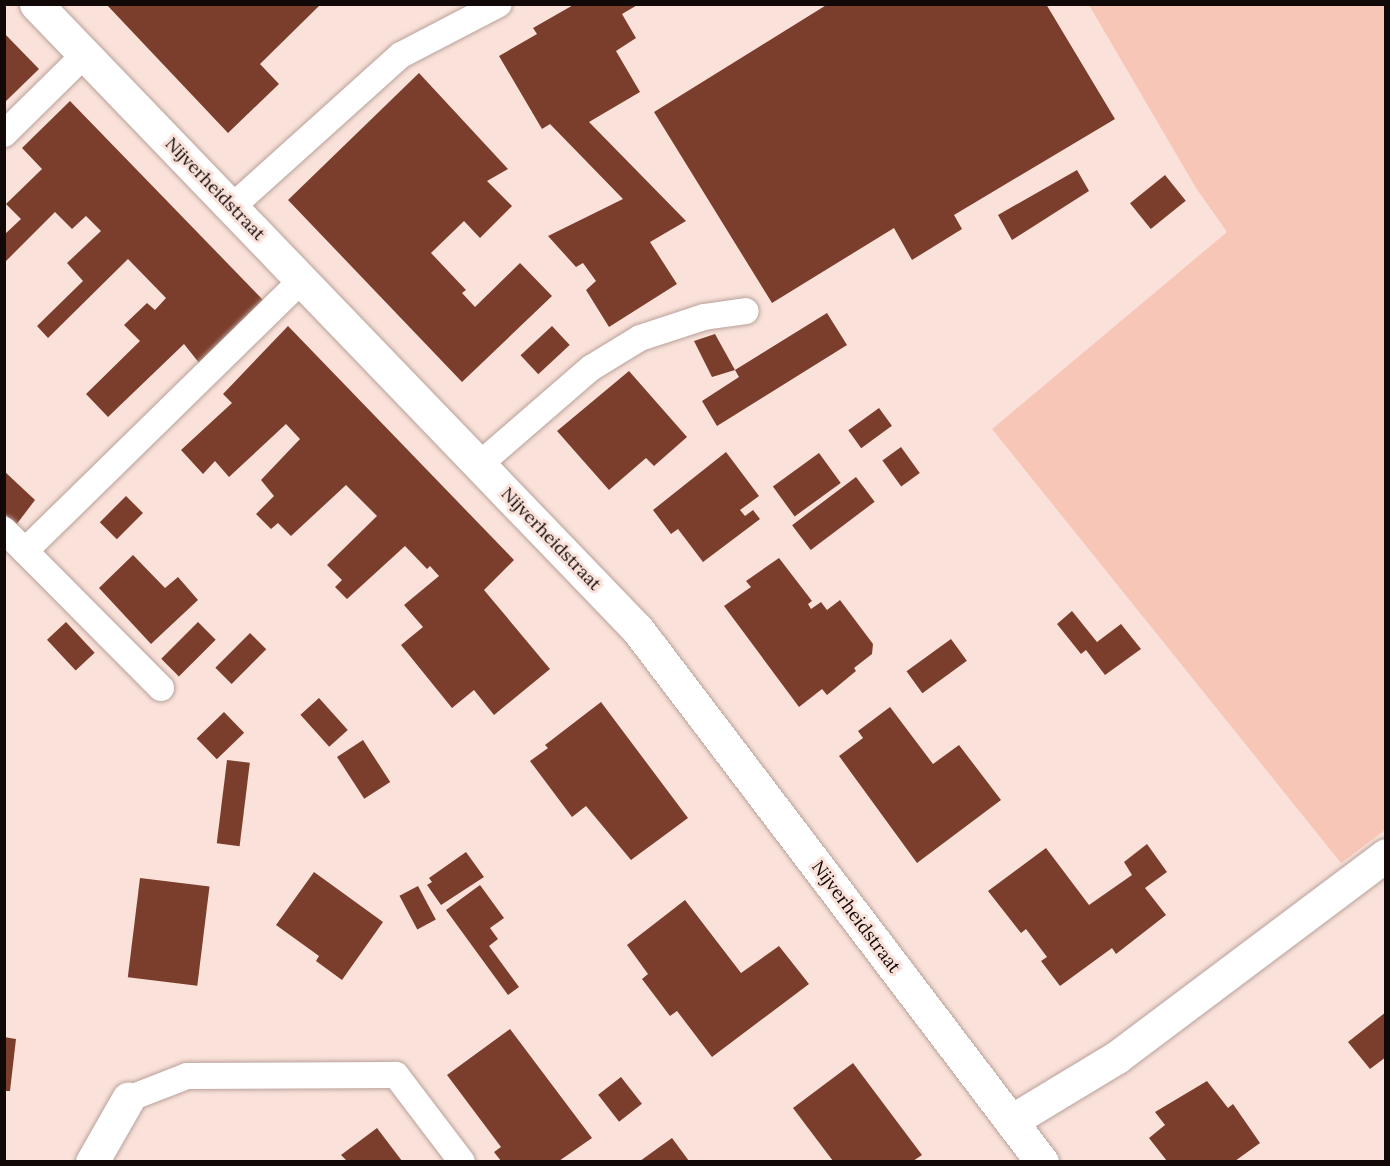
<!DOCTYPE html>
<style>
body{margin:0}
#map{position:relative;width:1390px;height:1166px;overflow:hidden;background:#fae2da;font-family:Lora,serif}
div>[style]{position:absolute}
.green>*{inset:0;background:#f7c6b7}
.building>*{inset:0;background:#7c3e2c;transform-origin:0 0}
.roads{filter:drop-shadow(0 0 2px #b8a19a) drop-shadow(0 0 2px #b8a19a)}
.lane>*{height:26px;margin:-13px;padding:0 13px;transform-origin:13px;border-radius:13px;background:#fff}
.street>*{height:33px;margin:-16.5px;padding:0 16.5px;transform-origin:16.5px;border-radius:16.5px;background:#fff}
span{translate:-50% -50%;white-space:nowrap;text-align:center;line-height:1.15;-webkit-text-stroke:6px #fae2da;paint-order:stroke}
.street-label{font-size:18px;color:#110907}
.frame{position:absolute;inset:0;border:6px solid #110907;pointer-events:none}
</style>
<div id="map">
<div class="green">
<div style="clip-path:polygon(1089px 5px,1385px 5px,1385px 830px,1341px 863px,992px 429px,1227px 232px,1196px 188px)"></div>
</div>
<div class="building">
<div style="clip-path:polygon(106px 4px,321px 4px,260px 64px,279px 84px,228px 133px)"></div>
<div style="clip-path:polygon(575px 4px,639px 4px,622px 14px,636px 38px,616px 51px,640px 92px,589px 122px,686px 221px,650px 242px,677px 284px,609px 327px,586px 290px,596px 281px,583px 263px,576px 267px,548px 236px,623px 199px,550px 124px,542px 129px,499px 56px,537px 34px,533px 28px)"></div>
<div style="clip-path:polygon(828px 4px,1046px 4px,1115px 119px,954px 215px,962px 229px,912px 260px,894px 228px,772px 303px,654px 112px)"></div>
<div style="clip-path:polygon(4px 33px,39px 69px,4px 103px)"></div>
<div style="clip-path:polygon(419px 73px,508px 169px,487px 181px,512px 206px,480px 238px,464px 221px,431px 253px,466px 290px,462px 293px,475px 307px,520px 263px,552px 296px,462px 382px,288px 200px)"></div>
<div style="clip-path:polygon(70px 101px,265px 302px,200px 364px,184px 344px,108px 417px,86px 394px,140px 341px,124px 325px,147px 303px,155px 310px,166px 298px,128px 259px,48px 338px,37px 326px,83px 281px,67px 263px,101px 231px,86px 216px,72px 229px,55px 212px,4px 263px,4px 235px,21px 219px,6px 204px,42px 169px,22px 148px)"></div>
<div style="clip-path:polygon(1077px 170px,1089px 191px,1012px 240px,998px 215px)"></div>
<div style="left:1165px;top:175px;width:33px;height:45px;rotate:51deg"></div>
<div style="clip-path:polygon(827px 313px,847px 345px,717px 426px,702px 401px,739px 377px,735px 370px)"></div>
<div style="clip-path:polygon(288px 326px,514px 560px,484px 590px,550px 669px,494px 715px,474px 690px,452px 708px,401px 645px,423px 627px,404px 605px,439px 576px,430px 566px,427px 569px,405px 546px,347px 599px,335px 587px,342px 580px,327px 565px,377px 516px,346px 485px,291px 536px,278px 523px,271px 529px,256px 514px,274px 496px,261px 480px,300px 439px,286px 424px,229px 477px,215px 461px,203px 474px,181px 450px,232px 403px,223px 394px)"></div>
<div style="left:552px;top:326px;width:26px;height:43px;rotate:47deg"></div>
<div style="clip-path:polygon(715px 334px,735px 370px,712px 377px,694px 341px)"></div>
<div style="clip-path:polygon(629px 371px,687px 437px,654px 466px,646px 458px,609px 490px,557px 431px)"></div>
<div style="left:879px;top:408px;width:22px;height:38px;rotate:54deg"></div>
<div style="left:901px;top:447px;width:32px;height:23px;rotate:54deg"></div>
<div style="clip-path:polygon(726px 452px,759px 496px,740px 510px,745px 516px,753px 510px,760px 519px,703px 562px,678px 529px,671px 534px,653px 510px)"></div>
<div style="left:819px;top:453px;width:37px;height:57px;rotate:54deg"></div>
<div style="clip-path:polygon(4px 471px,35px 500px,16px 525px,4px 513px)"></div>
<div style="left:856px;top:477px;width:31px;height:80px;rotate:53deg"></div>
<div style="left:126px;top:496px;width:24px;height:37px;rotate:45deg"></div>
<div style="clip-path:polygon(133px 555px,165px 588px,178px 577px,198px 600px,151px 644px,99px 588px)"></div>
<div style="clip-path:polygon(779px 558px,812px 601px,808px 604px,811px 609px,821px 602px,827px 610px,840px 600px,873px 644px,872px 654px,854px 668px,856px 671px,827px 695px,822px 689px,799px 707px,724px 606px,751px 587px,746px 581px)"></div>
<div style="clip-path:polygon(1072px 611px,1097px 642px,1121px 624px,1141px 649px,1105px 675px,1086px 650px,1081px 654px,1057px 624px)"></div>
<div style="left:66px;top:622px;width:42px;height:26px;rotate:47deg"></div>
<div style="left:198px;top:622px;width:25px;height:52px;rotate:45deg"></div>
<div style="left:250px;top:633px;width:23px;height:49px;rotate:45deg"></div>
<div style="left:951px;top:639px;width:27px;height:55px;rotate:54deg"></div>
<div style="left:319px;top:698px;width:43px;height:25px;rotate:48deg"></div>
<div style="clip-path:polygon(601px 702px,688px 818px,631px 860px,586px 806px,572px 817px,530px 761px,548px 748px,545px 745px)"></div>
<div style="clip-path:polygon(890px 707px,933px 764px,959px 745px,1001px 800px,917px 863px,839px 756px,863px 738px,858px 731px)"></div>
<div style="left:224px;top:712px;width:29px;height:38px;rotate:46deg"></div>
<div style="left:363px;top:740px;width:50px;height:31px;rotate:57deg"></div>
<div style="left:227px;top:760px;width:23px;height:84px;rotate:7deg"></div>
<div style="clip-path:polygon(1147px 844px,1167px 872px,1145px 888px,1166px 915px,1116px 954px,1112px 948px,1060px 986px,1041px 961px,1047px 957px,1026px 929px,1021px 933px,988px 891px,1046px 848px,1089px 905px,1132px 875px,1124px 862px)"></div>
<div style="clip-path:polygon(466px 852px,484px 877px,441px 905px,427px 885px,432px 882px,429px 878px)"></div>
<div style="clip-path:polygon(314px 872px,383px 922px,342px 980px,316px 961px,319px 956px,276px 925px)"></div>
<div style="left:140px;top:878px;width:70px;height:100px;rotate:7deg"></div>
<div style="clip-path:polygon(480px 885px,504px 918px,490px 928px,498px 939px,489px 946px,519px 987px,508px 995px,446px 910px)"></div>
<div style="left:418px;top:886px;width:38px;height:21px;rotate:62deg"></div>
<div style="clip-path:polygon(685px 900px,741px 973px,779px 946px,809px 984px,712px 1057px,677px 1011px,670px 1016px,642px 979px,648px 974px,627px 945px)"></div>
<div style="clip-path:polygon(1386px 1012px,1386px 1057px,1370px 1069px,1348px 1042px)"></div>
<div style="clip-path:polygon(510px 1029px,592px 1138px,559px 1161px,501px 1161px,494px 1152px,501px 1147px,447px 1075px)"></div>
<div style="clip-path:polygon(4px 1037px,16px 1039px,10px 1091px,4px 1091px)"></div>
<div style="clip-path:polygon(853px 1063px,922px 1155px,913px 1161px,833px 1161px,793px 1108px)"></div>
<div style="left:621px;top:1077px;width:34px;height:29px;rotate:52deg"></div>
<div style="clip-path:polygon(1207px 1081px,1228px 1108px,1233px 1104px,1260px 1143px,1235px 1161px,1167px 1161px,1149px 1138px,1165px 1125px,1155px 1112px)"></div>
<div style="clip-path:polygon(377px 1128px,402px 1161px,347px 1161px,341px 1155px)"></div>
<div style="clip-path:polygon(672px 1138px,689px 1161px,640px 1161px)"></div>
</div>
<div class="roads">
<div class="lane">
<div style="left:4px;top:134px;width:114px;rotate:-44.6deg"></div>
<div style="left:232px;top:207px;width:227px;rotate:-42deg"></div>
<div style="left:401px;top:55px;width:110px;rotate:-27.5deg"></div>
<div style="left:480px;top:464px;width:147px;rotate:-40.9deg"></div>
<div style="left:591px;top:368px;width:57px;rotate:-31.5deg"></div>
<div style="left:640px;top:338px;width:67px;rotate:-18.2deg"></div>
<div style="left:704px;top:317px;width:42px;rotate:-8.1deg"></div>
<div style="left:4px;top:530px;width:30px;rotate:45deg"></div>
<div style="left:161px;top:688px;width:193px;rotate:-134.8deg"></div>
<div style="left:25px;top:551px;width:388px;rotate:-44.4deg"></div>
<div style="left:128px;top:1099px;width:63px;rotate:-21.3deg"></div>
<div style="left:187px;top:1076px;width:209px;rotate:-0.3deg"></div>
<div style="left:396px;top:1075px;width:109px;rotate:52.8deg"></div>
</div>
<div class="street">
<div style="left:36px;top:4px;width:868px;rotate:46.12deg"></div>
<div style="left:638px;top:630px;width:668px;rotate:52.79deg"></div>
<div style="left:1011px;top:1121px;width:124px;rotate:-31.1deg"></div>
<div style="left:1117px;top:1057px;width:336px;rotate:-36.9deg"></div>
<div style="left:92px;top:1162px;width:73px;rotate:-60.3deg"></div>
</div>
</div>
<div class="street-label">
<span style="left:215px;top:189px;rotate:46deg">Nijverheidstraat</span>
<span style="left:551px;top:539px;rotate:46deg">Nijverheidstraat</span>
<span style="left:856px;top:917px;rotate:53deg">Nijverheidstraat</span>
</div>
<div class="frame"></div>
</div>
